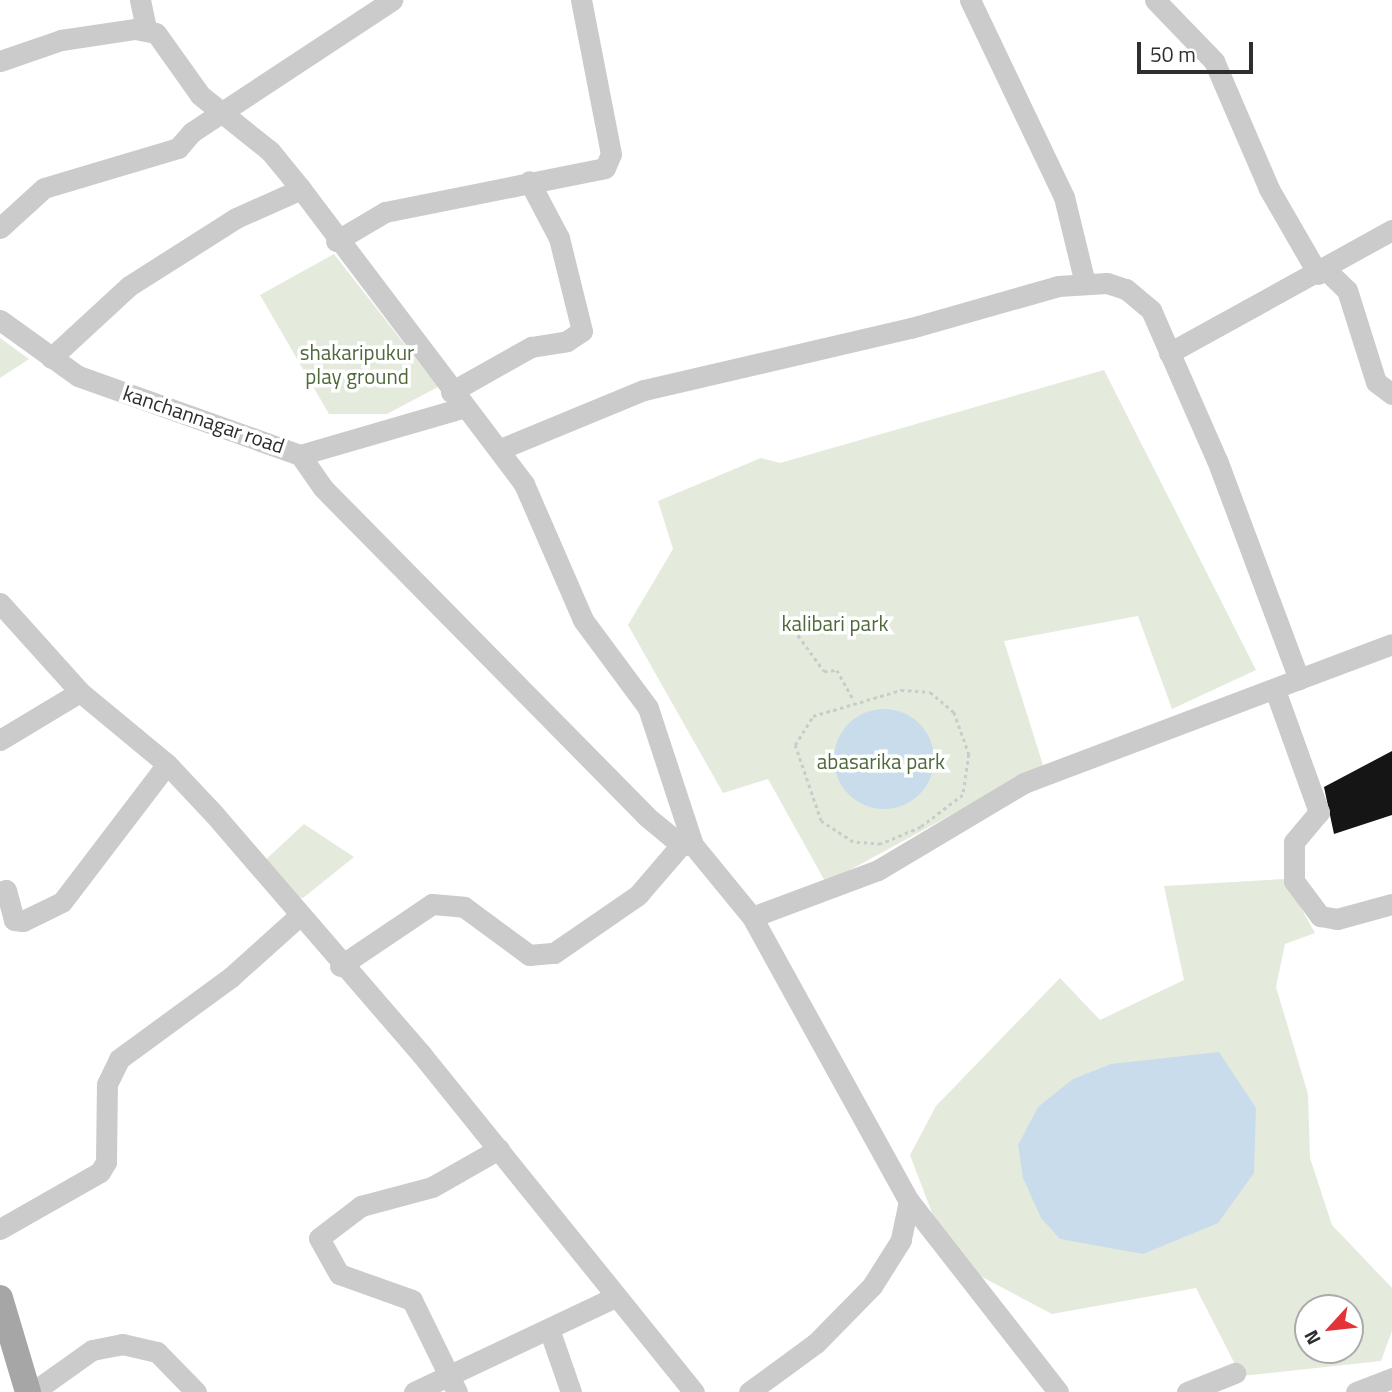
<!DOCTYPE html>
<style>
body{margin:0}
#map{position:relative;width:1392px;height:1392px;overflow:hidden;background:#fff;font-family:"Titillium Web",sans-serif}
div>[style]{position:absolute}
.green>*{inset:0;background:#e4ebdc}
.water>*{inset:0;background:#c9dceb}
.round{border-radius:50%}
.building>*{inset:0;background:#151515}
.path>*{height:2.5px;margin-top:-1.25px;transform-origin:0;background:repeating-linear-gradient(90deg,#cbcbcb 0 3.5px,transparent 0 7px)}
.minor>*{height:21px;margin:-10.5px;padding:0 10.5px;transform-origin:10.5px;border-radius:10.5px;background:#cbcbcb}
.major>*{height:26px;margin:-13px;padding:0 13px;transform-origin:13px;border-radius:13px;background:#a6a6a6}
span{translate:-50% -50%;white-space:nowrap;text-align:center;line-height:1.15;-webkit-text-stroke:7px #fff;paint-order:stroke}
.park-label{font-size:21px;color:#50693c}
.street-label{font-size:21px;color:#2e2e2e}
.north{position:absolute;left:1294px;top:1294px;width:70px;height:70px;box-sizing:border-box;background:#fff;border:2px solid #ababab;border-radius:50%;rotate:243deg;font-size:19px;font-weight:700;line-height:28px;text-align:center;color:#2e2e2e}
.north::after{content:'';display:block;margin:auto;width:24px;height:32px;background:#e33339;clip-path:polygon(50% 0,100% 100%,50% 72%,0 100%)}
.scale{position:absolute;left:1137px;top:42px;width:116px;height:32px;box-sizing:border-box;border:4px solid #2e2e2e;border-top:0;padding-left:9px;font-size:21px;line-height:24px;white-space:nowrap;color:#2e2e2e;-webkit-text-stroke:5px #fff;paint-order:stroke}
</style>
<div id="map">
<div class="green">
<div style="clip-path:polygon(334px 254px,438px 387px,387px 414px,329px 414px,260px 295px)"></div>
<div style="clip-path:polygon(0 338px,29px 359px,0 378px)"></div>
<div style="clip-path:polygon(1104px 370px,1256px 670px,1172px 709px,1138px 616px,1004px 641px,1043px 765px,826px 883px,768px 779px,723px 793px,628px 625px,673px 549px,658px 501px,761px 458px,780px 463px)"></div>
<div style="clip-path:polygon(304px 824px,354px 857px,303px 898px,286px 896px,262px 863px)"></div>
<div style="clip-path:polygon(evenodd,1285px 879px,1315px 933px,1285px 944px,1276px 987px,1308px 1094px,1310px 1158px,1332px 1225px,1392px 1288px,1392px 1331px,1381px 1361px,1241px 1376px,1196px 1288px,1052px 1314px,950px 1260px,910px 1155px,936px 1106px,1060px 978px,1100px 1020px,1184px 980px,1164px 886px,1285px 879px,1308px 1308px,1350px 1308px,1350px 1350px,1308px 1350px,1308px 1308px)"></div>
</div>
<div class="water">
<div class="round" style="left:834px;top:709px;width:100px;height:100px"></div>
<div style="clip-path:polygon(1219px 1052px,1256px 1108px,1254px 1173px,1218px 1223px,1143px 1254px,1060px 1239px,1041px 1218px,1023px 1178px,1018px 1145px,1038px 1107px,1073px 1079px,1111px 1064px)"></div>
</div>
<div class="building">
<div style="clip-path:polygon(1392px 751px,1392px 815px,1334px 834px,1324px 787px)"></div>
</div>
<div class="path">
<div style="left:790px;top:624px;width:58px;rotate:54.1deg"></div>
<div style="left:824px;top:671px;width:13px;rotate:-4deg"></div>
<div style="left:837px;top:670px;width:35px;rotate:61deg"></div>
<div style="left:901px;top:690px;width:29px;rotate:4deg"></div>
<div style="left:930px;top:692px;width:31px;rotate:40deg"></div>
<div style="left:954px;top:712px;width:45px;rotate:70.3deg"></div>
<div style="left:969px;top:754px;width:41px;rotate:98.3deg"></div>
<div style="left:963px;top:795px;width:53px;rotate:142.7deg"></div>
<div style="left:921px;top:827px;width:43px;rotate:157deg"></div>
<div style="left:881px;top:844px;width:28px;rotate:-176deg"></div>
<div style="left:853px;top:842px;width:38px;rotate:-147deg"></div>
<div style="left:821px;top:821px;width:80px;rotate:-108.9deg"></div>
<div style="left:795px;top:745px;width:34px;rotate:-58deg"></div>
<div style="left:813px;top:716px;width:92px;rotate:-16.5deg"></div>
</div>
<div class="minor">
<div style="left:140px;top:0;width:29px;rotate:78deg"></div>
<div style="left:970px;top:0;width:218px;rotate:64.5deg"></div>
<div style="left:1064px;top:197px;width:89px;rotate:76.3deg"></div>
<div style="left:1155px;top:0;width:85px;rotate:46deg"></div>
<div style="left:1214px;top:61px;width:139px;rotate:66.7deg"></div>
<div style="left:1269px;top:189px;width:98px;rotate:60deg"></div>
<div style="left:0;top:61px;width:65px;rotate:-19deg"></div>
<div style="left:61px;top:40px;width:75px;rotate:-8.5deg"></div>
<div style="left:135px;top:29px;width:21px;rotate:11deg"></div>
<div style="left:156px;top:33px;width:76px;rotate:54.6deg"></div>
<div style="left:200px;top:95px;width:90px;rotate:38.7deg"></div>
<div style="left:270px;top:151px;width:49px;rotate:50.8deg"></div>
<div style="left:301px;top:189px;width:370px;rotate:52.9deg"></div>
<div style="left:524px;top:484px;width:148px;rotate:66.5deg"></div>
<div style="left:583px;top:620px;width:109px;rotate:53.5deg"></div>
<div style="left:648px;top:708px;width:144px;rotate:71.8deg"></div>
<div style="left:693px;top:845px;width:93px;rotate:50.7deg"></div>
<div style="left:752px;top:917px;width:325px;rotate:61.1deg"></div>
<div style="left:909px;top:1201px;width:40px;rotate:102deg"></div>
<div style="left:901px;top:1240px;width:54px;rotate:122.2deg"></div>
<div style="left:872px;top:1286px;width:80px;rotate:134.5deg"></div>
<div style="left:816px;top:1343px;width:83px;rotate:143.8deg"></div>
<div style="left:0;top:228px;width:59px;rotate:-42.3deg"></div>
<div style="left:44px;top:188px;width:140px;rotate:-16.6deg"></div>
<div style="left:178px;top:148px;width:21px;rotate:-49deg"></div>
<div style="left:192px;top:132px;width:240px;rotate:-33.4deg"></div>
<div style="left:336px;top:241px;width:57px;rotate:-30.6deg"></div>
<div style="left:385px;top:212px;width:224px;rotate:-11.3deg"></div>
<div style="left:605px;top:168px;width:15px;rotate:-67deg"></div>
<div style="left:611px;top:154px;width:157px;rotate:-101deg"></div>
<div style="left:1325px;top:269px;width:30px;rotate:44deg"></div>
<div style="left:1347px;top:290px;width:96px;rotate:72.5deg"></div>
<div style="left:1376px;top:382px;width:20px;rotate:37deg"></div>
<div style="left:0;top:320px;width:96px;rotate:35.7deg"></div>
<div style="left:78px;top:376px;width:236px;rotate:19.6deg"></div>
<div style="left:300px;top:455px;width:169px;rotate:-16.2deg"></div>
<div style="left:1169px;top:353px;width:255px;rotate:-28.9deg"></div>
<div style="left:51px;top:358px;width:106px;rotate:-42.7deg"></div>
<div style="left:129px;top:286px;width:127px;rotate:-32.4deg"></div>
<div style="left:236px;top:218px;width:71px;rotate:-24deg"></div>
<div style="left:451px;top:392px;width:92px;rotate:-29.4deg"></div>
<div style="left:531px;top:347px;width:36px;rotate:-9deg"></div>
<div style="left:567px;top:341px;width:18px;rotate:-34deg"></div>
<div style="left:582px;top:331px;width:96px;rotate:-103.9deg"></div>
<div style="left:559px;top:238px;width:64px;rotate:-117.8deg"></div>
<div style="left:503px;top:448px;width:152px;rotate:-22.4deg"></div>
<div style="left:644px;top:390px;width:274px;rotate:-13.1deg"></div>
<div style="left:911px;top:328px;width:153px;rotate:-15.9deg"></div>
<div style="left:1058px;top:286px;width:49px;rotate:-3.5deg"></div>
<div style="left:1107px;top:283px;width:20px;rotate:18deg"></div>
<div style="left:1126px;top:289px;width:33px;rotate:40deg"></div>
<div style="left:1151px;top:310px;width:164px;rotate:66.3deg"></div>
<div style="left:1217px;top:460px;width:234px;rotate:69.5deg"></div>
<div style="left:1299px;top:679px;width:294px;rotate:159.3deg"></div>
<div style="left:1024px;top:783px;width:170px;rotate:149.2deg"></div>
<div style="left:878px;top:870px;width:134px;rotate:159.5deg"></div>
<div style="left:300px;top:455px;width:40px;rotate:55.1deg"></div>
<div style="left:323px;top:488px;width:460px;rotate:45.4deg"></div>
<div style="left:646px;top:816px;width:45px;rotate:39.6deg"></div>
<div style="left:681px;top:845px;width:12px"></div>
<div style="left:0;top:603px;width:120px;rotate:48deg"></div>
<div style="left:80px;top:692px;width:113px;rotate:39.6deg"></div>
<div style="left:167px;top:764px;width:69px;rotate:46.8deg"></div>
<div style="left:214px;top:814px;width:318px;rotate:49.2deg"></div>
<div style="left:422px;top:1055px;width:433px;rotate:51.1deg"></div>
<div style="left:1299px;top:679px;width:99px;rotate:-20.6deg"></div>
<div style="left:1275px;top:690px;width:130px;rotate:70.2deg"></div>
<div style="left:1319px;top:812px;width:39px;rotate:130deg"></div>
<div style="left:1294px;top:842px;width:39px;rotate:90deg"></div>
<div style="left:1294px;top:881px;width:44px;rotate:53.4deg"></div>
<div style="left:1320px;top:916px;width:17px;rotate:10deg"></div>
<div style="left:1337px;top:919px;width:57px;rotate:-15.3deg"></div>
<div style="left:0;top:740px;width:93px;rotate:-31deg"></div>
<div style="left:0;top:892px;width:6px;rotate:-18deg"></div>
<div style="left:6px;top:890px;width:31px;rotate:75deg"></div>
<div style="left:14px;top:920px;width:9px;rotate:6deg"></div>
<div style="left:23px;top:921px;width:43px;rotate:-26deg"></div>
<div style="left:62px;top:902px;width:173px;rotate:-52.7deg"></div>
<div style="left:340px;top:966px;width:111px;rotate:-34deg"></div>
<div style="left:432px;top:904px;width:32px;rotate:5deg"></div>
<div style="left:464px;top:907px;width:81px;rotate:36.4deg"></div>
<div style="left:529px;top:955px;width:25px;rotate:-5deg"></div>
<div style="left:554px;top:953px;width:102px;rotate:-34.6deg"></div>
<div style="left:638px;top:895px;width:66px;rotate:-49.3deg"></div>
<div style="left:909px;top:1201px;width:242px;rotate:52deg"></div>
<div style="left:0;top:1229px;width:115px;rotate:-29.7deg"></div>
<div style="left:100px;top:1172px;width:12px;rotate:-59deg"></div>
<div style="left:106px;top:1162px;width:78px;rotate:-89.3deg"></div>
<div style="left:107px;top:1084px;width:28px;rotate:-64deg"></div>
<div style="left:119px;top:1059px;width:139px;rotate:-36.2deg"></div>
<div style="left:231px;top:977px;width:93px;rotate:-41.9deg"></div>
<div style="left:549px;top:1329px;width:67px;rotate:70.8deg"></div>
<div style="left:33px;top:1392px;width:72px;rotate:-35.4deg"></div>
<div style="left:92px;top:1350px;width:31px;rotate:-11deg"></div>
<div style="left:122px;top:1344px;width:36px;rotate:13deg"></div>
<div style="left:157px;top:1352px;width:56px;rotate:45.7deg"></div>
<div style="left:414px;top:1392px;width:220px;rotate:-25.3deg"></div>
<div style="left:457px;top:1392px;width:102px;rotate:-116.1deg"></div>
<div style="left:412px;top:1300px;width:77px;rotate:-160.4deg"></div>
<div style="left:339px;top:1274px;width:41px;rotate:-119.1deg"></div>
<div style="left:319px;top:1238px;width:53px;rotate:-37.3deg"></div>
<div style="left:361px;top:1206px;width:73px;rotate:-15deg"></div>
<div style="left:432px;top:1187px;width:77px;rotate:-29.6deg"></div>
<div style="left:1187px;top:1392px;width:52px;rotate:-21.6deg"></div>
<div style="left:1356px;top:1392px;width:39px;rotate:-21deg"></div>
</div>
<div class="major">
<div style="left:0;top:1298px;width:98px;rotate:73.4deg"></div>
</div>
<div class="park-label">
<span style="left:357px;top:364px">shakaripukur<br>play ground</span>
<span style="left:835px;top:623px">kalibari park</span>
<span style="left:881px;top:761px">abasarika park</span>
</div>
<div class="street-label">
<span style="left:204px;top:419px;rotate:19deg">kanchannagar road</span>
</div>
<div class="north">N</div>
<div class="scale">50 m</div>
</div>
